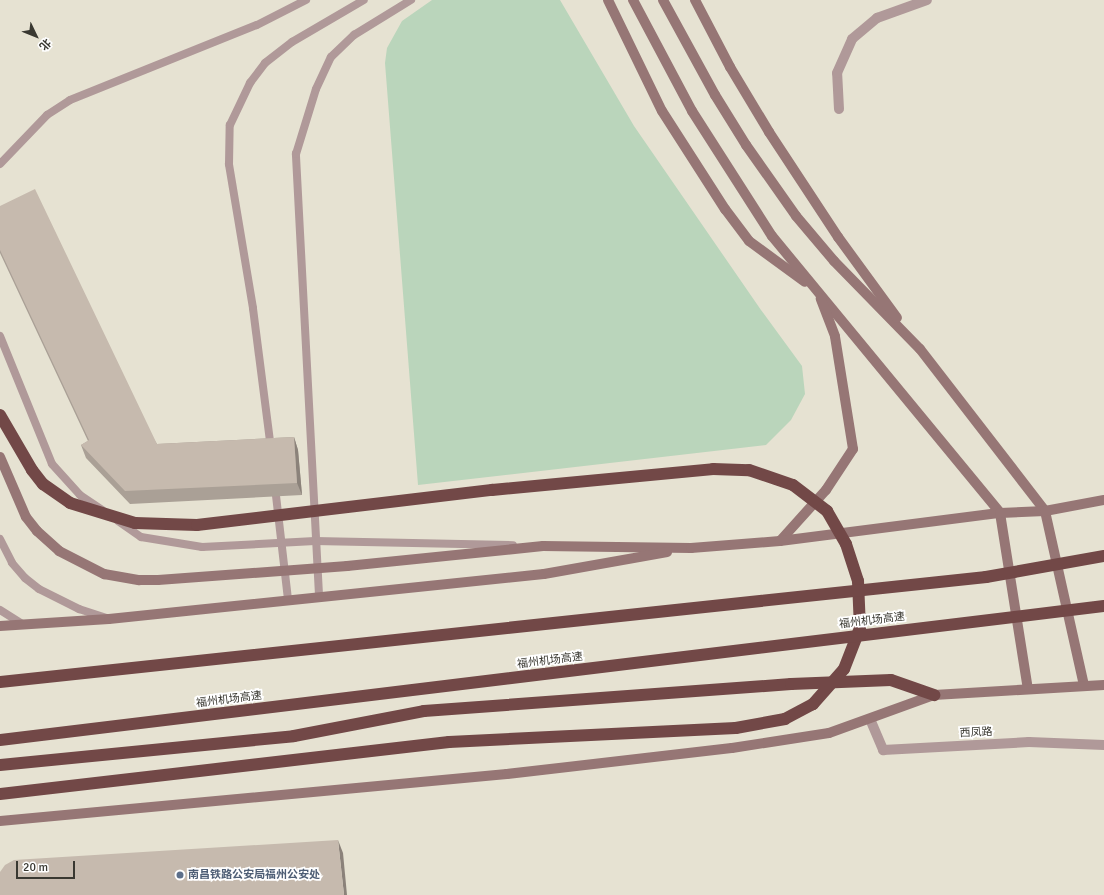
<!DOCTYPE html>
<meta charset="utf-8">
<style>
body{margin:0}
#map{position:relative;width:1104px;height:895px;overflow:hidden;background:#e6e2d2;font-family:Signika,"Noto Sans SC",sans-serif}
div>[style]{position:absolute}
.green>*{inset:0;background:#bad5bb}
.service>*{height:8px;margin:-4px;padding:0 4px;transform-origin:4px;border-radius:4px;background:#b09999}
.tertiary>*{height:10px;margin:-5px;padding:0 5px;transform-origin:5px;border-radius:5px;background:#b09999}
.secondary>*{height:10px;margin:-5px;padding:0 5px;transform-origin:5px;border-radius:5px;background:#967675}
.motorway>*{height:12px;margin:-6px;padding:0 6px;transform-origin:6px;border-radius:6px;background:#724847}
.secondary-bridge>*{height:10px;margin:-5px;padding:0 5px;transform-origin:5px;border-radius:5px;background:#967675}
.motorway-bridge>*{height:12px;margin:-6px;padding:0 6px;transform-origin:6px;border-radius:6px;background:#724847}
.wall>*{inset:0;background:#aaa096}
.shaded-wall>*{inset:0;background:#8b827a}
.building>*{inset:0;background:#c6baae}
.dots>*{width:11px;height:11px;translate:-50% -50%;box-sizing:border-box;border:2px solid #fff;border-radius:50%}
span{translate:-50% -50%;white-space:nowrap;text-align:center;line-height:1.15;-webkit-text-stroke:3.5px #fff;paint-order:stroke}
.street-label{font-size:11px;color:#393831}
.service-label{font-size:11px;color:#4e5e75;font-weight:700}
.left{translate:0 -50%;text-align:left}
.north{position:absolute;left:16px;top:16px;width:40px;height:40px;-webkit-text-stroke:3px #fff;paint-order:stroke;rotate:133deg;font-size:11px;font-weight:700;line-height:16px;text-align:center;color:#393831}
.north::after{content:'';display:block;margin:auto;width:14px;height:18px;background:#393831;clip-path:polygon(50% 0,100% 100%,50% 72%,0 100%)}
.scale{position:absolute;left:16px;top:861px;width:59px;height:18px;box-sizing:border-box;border:2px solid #393831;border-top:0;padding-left:5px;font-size:12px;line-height:14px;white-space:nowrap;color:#393831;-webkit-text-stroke:3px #fff;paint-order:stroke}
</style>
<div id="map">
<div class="green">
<div style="clip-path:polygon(432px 0,560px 0,634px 126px,761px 310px,802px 366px,805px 394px,791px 420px,766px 445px,418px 485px,385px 63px,387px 48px,402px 21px)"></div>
</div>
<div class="service">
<div style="left:0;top:164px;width:68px;rotate:-46.2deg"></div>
<div style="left:47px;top:115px;width:27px;rotate:-33deg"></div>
<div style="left:70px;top:100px;width:201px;rotate:-21.9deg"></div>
<div style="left:257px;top:25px;width:55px;rotate:-27deg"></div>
<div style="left:0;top:336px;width:138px;rotate:67.9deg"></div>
<div style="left:52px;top:464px;width:42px;rotate:47.9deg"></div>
<div style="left:80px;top:495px;width:27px;rotate:34deg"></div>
<div style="left:271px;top:449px;width:142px;rotate:-97.3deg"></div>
<div style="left:253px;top:308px;width:146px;rotate:-99.5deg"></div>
<div style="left:229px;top:164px;width:39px;rotate:-89deg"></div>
<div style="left:230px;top:125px;width:47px;rotate:-64.5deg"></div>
<div style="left:250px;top:83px;width:25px;rotate:-53deg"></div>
<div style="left:265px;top:63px;width:34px;rotate:-38deg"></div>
<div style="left:292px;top:42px;width:83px;rotate:-30.3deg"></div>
<div style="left:275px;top:487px;width:113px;rotate:83.4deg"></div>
<div style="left:118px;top:521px;width:28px;rotate:35deg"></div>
<div style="left:141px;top:537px;width:62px;rotate:9.3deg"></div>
<div style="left:202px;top:547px;width:113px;rotate:-3deg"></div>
<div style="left:315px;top:541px;width:198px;rotate:1.2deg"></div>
<div style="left:0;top:539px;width:27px;rotate:63deg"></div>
<div style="left:12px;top:563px;width:20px;rotate:49deg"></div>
<div style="left:25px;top:578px;width:18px;rotate:38deg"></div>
<div style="left:39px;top:589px;width:45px;rotate:26.6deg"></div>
<div style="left:79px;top:609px;width:29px;rotate:18deg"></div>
<div style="left:319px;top:595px;width:442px;rotate:-93deg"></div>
<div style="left:296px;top:154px;width:68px;rotate:-72.9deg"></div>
<div style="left:316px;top:89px;width:35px;rotate:-65deg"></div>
<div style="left:331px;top:57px;width:32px;rotate:-44deg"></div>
<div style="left:354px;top:35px;width:67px;rotate:-31.6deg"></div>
<div style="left:0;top:610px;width:28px;rotate:32deg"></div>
</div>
<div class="tertiary">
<div style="left:839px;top:109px;width:36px;rotate:-93deg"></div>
<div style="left:837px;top:73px;width:37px;rotate:-66deg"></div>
<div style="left:852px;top:39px;width:33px;rotate:-40deg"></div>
<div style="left:877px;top:18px;width:53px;rotate:-19.8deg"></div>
<div style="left:870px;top:719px;width:34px;rotate:67deg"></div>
<div style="left:883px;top:750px;width:146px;rotate:-3.1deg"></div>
<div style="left:1029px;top:742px;width:75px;rotate:2.3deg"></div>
</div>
<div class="secondary">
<div style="left:608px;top:0;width:123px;rotate:64.1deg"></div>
<div style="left:662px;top:111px;width:117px;rotate:57.3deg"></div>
<div style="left:725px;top:209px;width:40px;rotate:53deg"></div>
<div style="left:749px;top:241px;width:69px;rotate:36.2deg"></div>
<div style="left:633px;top:0;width:126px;rotate:62deg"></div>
<div style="left:692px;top:111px;width:148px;rotate:57.4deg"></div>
<div style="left:772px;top:236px;width:359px;rotate:50.5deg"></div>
<div style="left:1000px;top:513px;width:178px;rotate:81deg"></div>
<div style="left:663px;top:0;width:108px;rotate:61.3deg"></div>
<div style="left:715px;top:95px;width:59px;rotate:58.2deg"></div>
<div style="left:746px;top:145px;width:87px;rotate:54.8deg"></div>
<div style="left:796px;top:216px;width:59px;rotate:49.8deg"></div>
<div style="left:834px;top:261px;width:123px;rotate:45.7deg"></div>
<div style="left:920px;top:349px;width:205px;rotate:52.3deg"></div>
<div style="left:1045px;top:511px;width:179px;rotate:77.4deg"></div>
<div style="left:695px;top:0;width:76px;rotate:62.4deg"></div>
<div style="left:730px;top:67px;width:76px;rotate:59deg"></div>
<div style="left:769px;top:132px;width:126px;rotate:56.7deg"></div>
<div style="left:838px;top:237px;width:100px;rotate:53.9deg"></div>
<div style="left:780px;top:541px;width:69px;rotate:-48deg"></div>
<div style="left:826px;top:490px;width:49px;rotate:-56.6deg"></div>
<div style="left:853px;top:449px;width:114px;rotate:-99.1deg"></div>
<div style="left:835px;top:336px;width:40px;rotate:-111deg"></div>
<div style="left:347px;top:566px;width:197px;rotate:-5.8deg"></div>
<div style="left:543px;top:546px;width:148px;rotate:0.8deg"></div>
<div style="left:691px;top:548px;width:89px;rotate:-4.5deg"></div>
<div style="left:780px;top:541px;width:222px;rotate:-7.3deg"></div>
<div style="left:1000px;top:513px;width:45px;rotate:-2.5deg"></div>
<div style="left:1045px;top:511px;width:60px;rotate:-10.6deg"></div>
<div style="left:0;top:626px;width:109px;rotate:-3.7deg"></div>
<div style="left:109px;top:619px;width:437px;rotate:-5.9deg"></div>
<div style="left:544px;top:574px;width:125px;rotate:-10.1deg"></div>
<div style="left:0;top:821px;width:509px;rotate:-5.3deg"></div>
<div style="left:507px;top:774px;width:226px;rotate:-6.6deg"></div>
<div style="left:732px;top:748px;width:98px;rotate:-8.8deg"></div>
<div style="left:829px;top:733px;width:112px;rotate:-19.9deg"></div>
<div style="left:934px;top:695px;width:170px;rotate:-3.4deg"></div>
</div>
<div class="motorway">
<div style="left:0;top:765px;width:295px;rotate:-5.6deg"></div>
<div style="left:294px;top:736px;width:132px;rotate:-10.9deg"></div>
<div style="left:424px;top:711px;width:368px;rotate:-4.2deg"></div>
<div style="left:791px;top:684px;width:100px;rotate:-2.3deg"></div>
<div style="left:891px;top:680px;width:46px;rotate:19.2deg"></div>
<div style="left:0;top:794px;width:452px;rotate:-6.6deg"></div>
<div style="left:449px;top:742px;width:287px;rotate:-2.8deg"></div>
</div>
<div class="secondary-bridge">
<div style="left:0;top:457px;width:65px;rotate:66.6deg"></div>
<div style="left:26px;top:517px;width:18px;rotate:52deg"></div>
<div style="left:37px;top:531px;width:30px;rotate:42deg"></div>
<div style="left:59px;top:551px;width:51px;rotate:27.1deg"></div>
<div style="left:104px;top:574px;width:36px;rotate:10deg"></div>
<div style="left:139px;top:580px;width:19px"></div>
<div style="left:158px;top:580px;width:190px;rotate:-4.2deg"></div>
</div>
<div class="motorway-bridge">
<div style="left:0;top:415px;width:64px;rotate:59.8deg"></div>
<div style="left:32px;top:470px;width:18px;rotate:52deg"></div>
<div style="left:43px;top:484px;width:33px;rotate:35deg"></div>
<div style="left:70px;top:503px;width:68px;rotate:17.1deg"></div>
<div style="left:135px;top:523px;width:62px;rotate:1.8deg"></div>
<div style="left:197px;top:525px;width:297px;rotate:-6.8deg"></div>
<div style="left:492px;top:490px;width:222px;rotate:-5.4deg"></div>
<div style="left:713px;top:469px;width:36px;rotate:2deg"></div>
<div style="left:749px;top:470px;width:46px;rotate:18.8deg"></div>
<div style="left:793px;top:485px;width:43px;rotate:37.4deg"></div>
<div style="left:827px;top:511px;width:38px;rotate:60deg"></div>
<div style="left:846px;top:544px;width:39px;rotate:72deg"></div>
<div style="left:858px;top:581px;width:47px;rotate:87.6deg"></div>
<div style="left:860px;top:628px;width:44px;rotate:111.3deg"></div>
<div style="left:844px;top:669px;width:47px;rotate:131.5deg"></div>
<div style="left:813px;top:704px;width:32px;rotate:152deg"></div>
<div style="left:785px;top:719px;width:50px;rotate:169.6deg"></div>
<div style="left:0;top:682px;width:992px;rotate:-6.08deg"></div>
<div style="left:986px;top:577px;width:120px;rotate:-10.1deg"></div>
<div style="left:0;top:740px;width:1112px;rotate:-6.92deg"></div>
</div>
<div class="wall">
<div style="clip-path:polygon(0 206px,157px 444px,294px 437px,298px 450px,302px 495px,130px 504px,86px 458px,81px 445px,88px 441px,0 253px)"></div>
</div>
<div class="shaded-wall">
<div style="clip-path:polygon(294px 437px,298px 450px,302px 495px,297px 483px)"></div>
<div style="clip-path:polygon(338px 840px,343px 853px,347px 895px,344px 895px)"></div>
</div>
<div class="building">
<div style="clip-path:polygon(35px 189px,157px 444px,294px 437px,297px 483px,125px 491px,81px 445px,89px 440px,0 250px,0 206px)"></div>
<div style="clip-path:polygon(338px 840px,344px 895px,0 895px,0 872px,5px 865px,14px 860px)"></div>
</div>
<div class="dots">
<div style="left:180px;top:875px;background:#5c6f8a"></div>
</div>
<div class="street-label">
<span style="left:872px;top:621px;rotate:-7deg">福州机场高速</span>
<span style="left:550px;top:661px;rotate:-7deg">福州机场高速</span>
<span style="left:229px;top:700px;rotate:-7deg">福州机场高速</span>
<span style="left:976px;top:733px;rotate:-3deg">西凤路</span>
</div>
<div class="service-label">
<span class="left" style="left:188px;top:875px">南昌铁路公安局福州公安处</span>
</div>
<div class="north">北</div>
<div class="scale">20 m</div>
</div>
